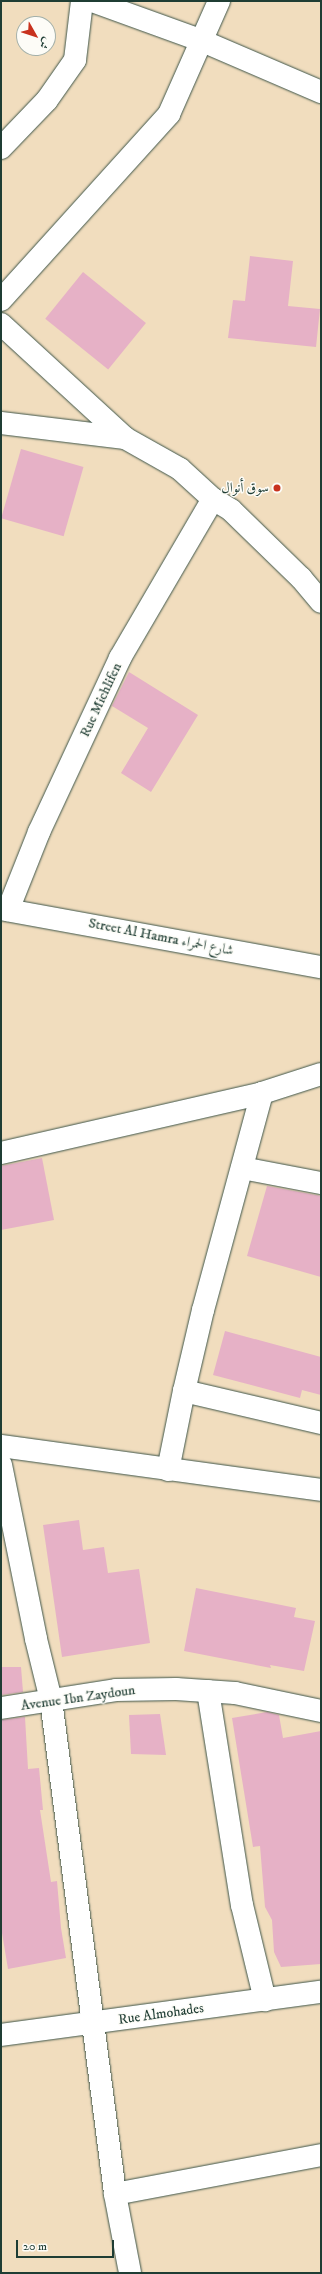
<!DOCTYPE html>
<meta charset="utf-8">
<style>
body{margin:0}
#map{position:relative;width:322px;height:2274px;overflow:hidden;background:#f1ddbe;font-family:"IM FELL DW Pica",Amiri,serif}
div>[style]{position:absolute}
.building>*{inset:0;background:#e6b1c6;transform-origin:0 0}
.roads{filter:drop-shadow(0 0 1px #3e5549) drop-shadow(0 0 1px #3e5549)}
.minor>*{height:22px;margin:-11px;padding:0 11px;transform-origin:11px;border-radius:11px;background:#fff}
.dots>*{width:11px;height:11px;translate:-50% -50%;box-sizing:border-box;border:2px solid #fdfcf7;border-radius:50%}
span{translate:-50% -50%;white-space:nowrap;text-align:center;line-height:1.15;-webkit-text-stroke:3px #fdfcf7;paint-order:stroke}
.poi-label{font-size:14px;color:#1f3d34}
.right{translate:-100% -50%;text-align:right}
.street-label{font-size:14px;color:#1f3d34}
.frame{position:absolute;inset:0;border:2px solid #1f3d34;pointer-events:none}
.north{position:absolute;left:16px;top:16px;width:40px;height:40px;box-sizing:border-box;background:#fdfcf7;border:1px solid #a4b0a9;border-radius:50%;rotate:129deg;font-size:11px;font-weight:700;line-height:16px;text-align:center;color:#1f3d34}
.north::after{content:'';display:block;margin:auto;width:14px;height:18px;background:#c8321e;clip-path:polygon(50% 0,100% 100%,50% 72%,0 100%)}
.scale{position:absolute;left:16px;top:2240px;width:98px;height:18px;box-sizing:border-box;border:2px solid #1f3d34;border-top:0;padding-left:5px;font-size:12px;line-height:14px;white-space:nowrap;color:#1f3d34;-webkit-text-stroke:3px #fdfcf7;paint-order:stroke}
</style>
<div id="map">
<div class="building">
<div style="clip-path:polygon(250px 256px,293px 261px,288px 306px,320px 309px,316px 347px,228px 338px,233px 300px,245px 301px)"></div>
<div style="left:83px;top:272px;width:81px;height:60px;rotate:39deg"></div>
<div style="left:21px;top:449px;width:65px;height:72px;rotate:16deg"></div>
<div style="clip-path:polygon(129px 672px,198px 715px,151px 792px,121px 773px,148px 728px,112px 706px)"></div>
<div style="clip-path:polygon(42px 1158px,54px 1220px,1px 1230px,1px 1166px)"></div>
<div style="clip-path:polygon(267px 1186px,321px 1196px,321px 1277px,247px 1256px)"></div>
<div style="clip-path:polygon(225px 1331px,321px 1357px,321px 1395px,302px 1390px,300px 1398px,213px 1375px)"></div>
<div style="clip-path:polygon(79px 1520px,83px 1550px,104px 1547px,108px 1573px,139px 1569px,150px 1643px,62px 1657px,43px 1525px)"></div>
<div style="clip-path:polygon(196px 1588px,296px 1608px,294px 1617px,315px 1621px,304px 1671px,270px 1665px,271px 1668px,184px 1651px)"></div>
<div style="clip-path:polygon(1px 1667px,21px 1667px,23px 1692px,1px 1695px)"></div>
<div style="clip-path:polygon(267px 1712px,279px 1715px,283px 1738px,321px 1731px,321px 1964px,281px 1967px,274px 1952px,272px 1920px,265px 1907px,260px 1846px,253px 1847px,232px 1718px)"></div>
<div style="clip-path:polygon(160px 1714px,166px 1755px,131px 1754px,129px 1715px)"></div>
<div style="clip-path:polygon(25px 1717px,28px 1769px,39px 1768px,43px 1810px,40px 1810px,51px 1882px,57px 1881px,61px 1928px,66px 1958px,8px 1969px,1px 1927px,1px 1720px)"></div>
</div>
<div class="roads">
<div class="minor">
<div style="left:92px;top:1px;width:115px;rotate:19.9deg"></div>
<div style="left:200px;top:40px;width:132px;rotate:23.3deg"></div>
<div style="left:1px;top:148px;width:66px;rotate:-46.2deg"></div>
<div style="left:47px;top:100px;width:49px;rotate:-55deg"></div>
<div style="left:75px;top:60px;width:59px;rotate:-83.2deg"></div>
<div style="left:1px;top:300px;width:251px;rotate:-47.9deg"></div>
<div style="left:169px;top:114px;width:124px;rotate:-66.1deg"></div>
<div style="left:1px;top:324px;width:168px;rotate:42.6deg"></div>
<div style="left:1px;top:423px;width:125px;rotate:6.9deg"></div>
<div style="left:125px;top:438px;width:63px;rotate:29.4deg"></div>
<div style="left:180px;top:469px;width:45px;rotate:42.3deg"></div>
<div style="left:213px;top:499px;width:21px;rotate:31deg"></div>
<div style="left:231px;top:510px;width:98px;rotate:44.2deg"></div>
<div style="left:301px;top:578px;width:31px;rotate:50deg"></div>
<div style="left:1px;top:909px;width:325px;rotate:10.3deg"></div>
<div style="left:8px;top:910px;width:84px;rotate:-68.3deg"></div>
<div style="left:39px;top:832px;width:192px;rotate:-65deg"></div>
<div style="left:120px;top:658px;width:184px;rotate:-59.7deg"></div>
<div style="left:262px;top:1093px;width:225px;rotate:105.2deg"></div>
<div style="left:203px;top:1310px;width:83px;rotate:103.2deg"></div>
<div style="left:184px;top:1391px;width:141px;rotate:13.1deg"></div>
<div style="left:1px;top:1153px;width:268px;rotate:-12.9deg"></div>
<div style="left:262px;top:1093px;width:62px;rotate:-17.9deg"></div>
<div style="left:242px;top:1168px;width:80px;rotate:10.8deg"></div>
<div style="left:1px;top:1446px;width:323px;rotate:7.8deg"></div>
<div style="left:1px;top:1465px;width:177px;rotate:78.6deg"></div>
<div style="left:36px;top:1639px;width:63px;rotate:76.2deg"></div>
<div style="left:51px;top:1700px;width:498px;rotate:82.6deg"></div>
<div style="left:115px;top:2194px;width:80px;rotate:79.2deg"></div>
<div style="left:168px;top:1470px;width:81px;rotate:-78.6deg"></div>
<div style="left:208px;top:1691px;width:217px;rotate:81deg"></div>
<div style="left:242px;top:1905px;width:98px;rotate:76.4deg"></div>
<div style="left:1px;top:1708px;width:116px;rotate:-8.9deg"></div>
<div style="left:116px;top:1690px;width:60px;rotate:-1deg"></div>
<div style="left:176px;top:1689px;width:59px;rotate:3.9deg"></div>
<div style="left:235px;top:1693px;width:88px;rotate:11.8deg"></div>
<div style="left:1px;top:2035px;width:323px;rotate:-7.7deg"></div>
<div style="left:115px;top:2194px;width:210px;rotate:-10.7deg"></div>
</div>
</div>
<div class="dots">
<div style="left:277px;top:488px;background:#c8321e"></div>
</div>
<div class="poi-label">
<span class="right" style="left:269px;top:488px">سوق أنوال</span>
</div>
<div class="street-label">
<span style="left:101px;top:700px;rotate:-65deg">Rue Michlifen</span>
<span style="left:161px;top:937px;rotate:11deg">Street Al Hamra شارع الحمراء</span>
<span style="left:78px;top:1698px;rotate:-8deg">Avenue Ibn Zaydoun</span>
<span style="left:161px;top:2014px;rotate:-8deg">Rue Almohades</span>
</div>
<div class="frame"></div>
<div class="north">ش</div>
<div class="scale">20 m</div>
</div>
